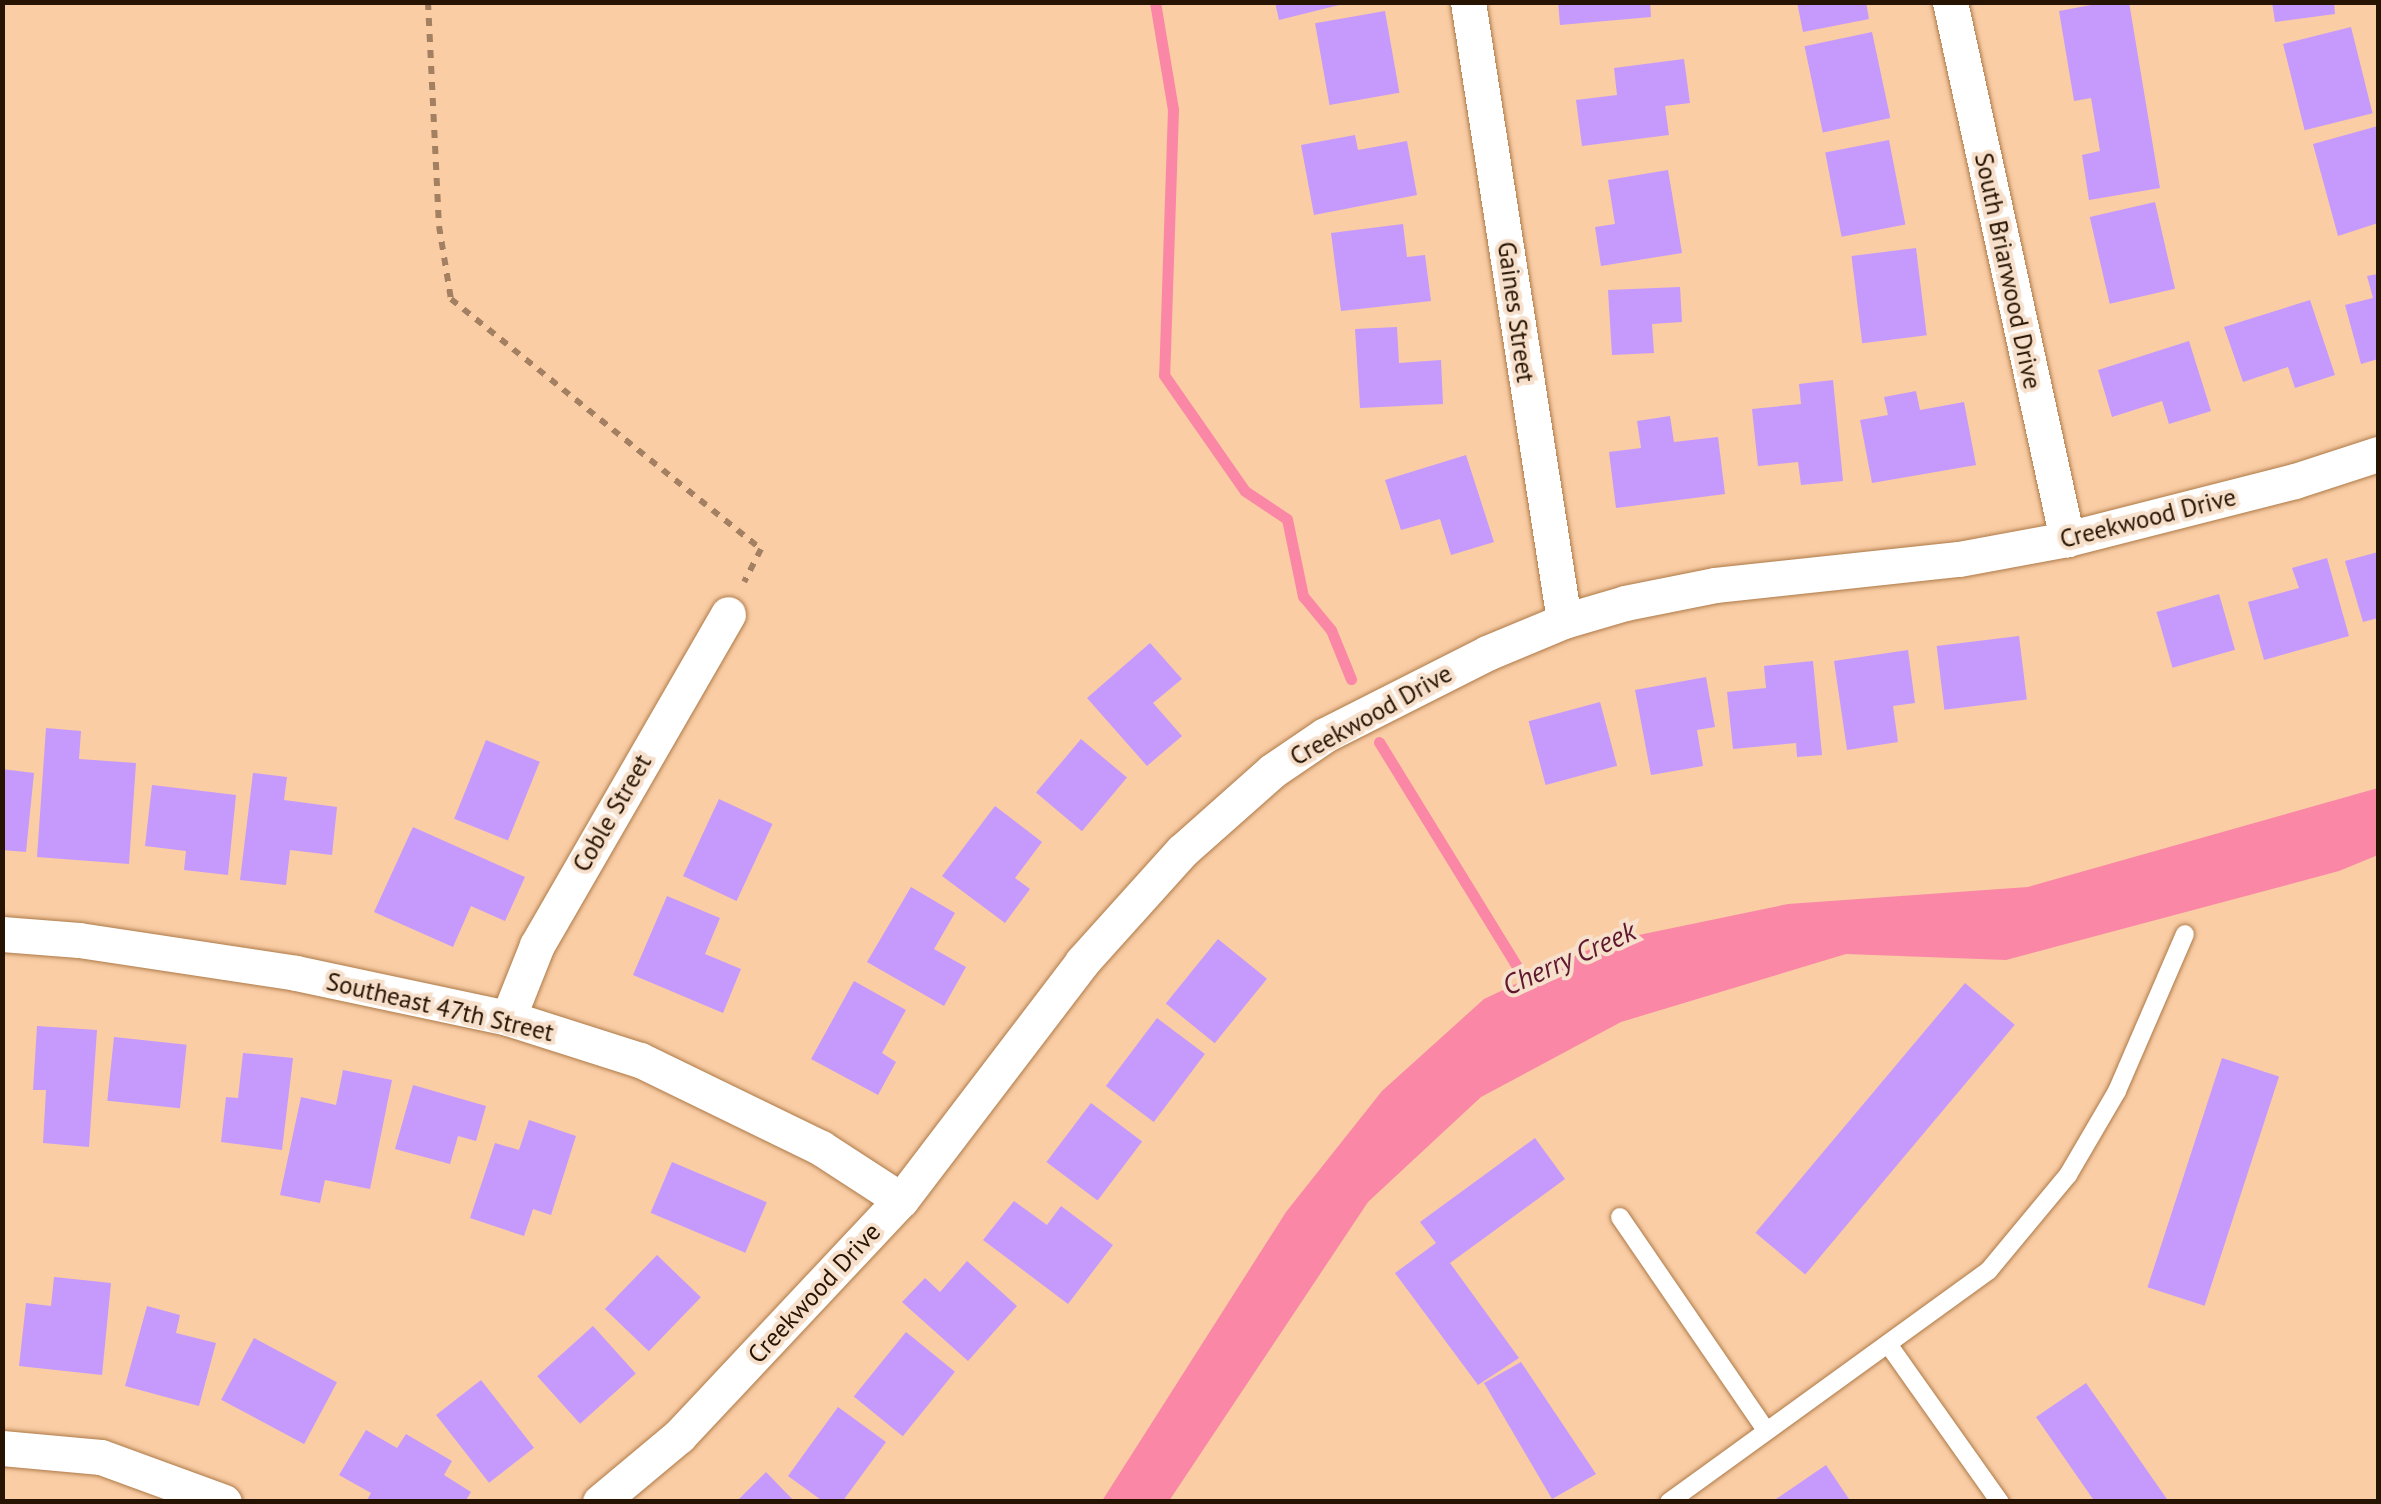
<!DOCTYPE html>
<style>
body{margin:0}
#map{position:relative;width:2381px;height:1504px;overflow:hidden;background:#facda5;font-family:"PT Sans",sans-serif}
div>[style]{position:absolute}
.water>*{inset:0;background:#fa87a6}
.stream>*{height:11px;margin:-5.5px;padding:0 5.5px;transform-origin:5.5px;border-radius:5.5px;background:#fa87a6}
.building>*{inset:0;background:#c59afc;transform-origin:0 0}
.path>*{height:6px;margin-top:-3px;transform-origin:0;background:repeating-linear-gradient(90deg,#a38061 0 8px,transparent 0 16px)}
.roads{filter:drop-shadow(0 0 2px #ad7a48) drop-shadow(0 0 2px #ad7a48)}
.service>*{height:18px;margin:-9px;padding:0 9px;transform-origin:9px;border-radius:9px;background:#fff}
.minor>*{height:35px;margin:-17.5px;padding:0 17.5px;transform-origin:17.5px;border-radius:17.5px;background:#fff}
span{translate:-50% -50%;white-space:nowrap;text-align:center;line-height:1.15;-webkit-text-stroke:8px #f6dfcb;paint-order:stroke}
.street-label{font-size:25px;color:#261301}
.water-label{font-size:28px;color:#5d172f;font-style:italic}
.frame{position:absolute;inset:0;border:5px solid #261301;pointer-events:none}
</style>
<div id="map">
<div class="water">
<div style="clip-path:polygon(2378px 788px,2378px 855px,2339px 871px,2006px 960px,1846px 954px,1621px 1022px,1481px 1097px,1368px 1202px,1169px 1501px,1102px 1501px,1286px 1212px,1382px 1091px,1484px 999px,1605px 942px,1788px 904px,2028px 887px)"></div>
</div>
<div class="stream">
<div style="left:1155px;top:2px;width:109px;rotate:80.5deg"></div>
<div style="left:1173px;top:109px;width:266px;rotate:91.9deg"></div>
<div style="left:1164px;top:375px;width:141px;rotate:55.1deg"></div>
<div style="left:1245px;top:491px;width:50px;rotate:33.7deg"></div>
<div style="left:1287px;top:519px;width:79px;rotate:78.3deg"></div>
<div style="left:1303px;top:596px;width:44px;rotate:50.5deg"></div>
<div style="left:1331px;top:630px;width:53px;rotate:67.8deg"></div>
<div style="left:1379px;top:742px;width:294px;rotate:58.4deg"></div>
</div>
<div class="building">
<div style="clip-path:polygon(1275px 2px,1342px 2px,1343px 4px,1279px 20px)"></div>
<div style="clip-path:polygon(1558px 2px,1650px 2px,1651px 17px,1560px 25px)"></div>
<div style="clip-path:polygon(1797px 2px,1866px 2px,1869px 19px,1803px 32px)"></div>
<div style="clip-path:polygon(2107px 2px,2129px 2px,2160px 188px,2089px 200px,2082px 155px,2100px 151px,2091px 98px,2074px 101px,2059px 11px)"></div>
<div style="clip-path:polygon(2272px 2px,2334px 2px,2335px 14px,2275px 22px)"></div>
<div style="left:1385px;top:11px;width:83px;height:71px;rotate:80deg"></div>
<div style="left:2351px;top:27px;width:89px;height:70px;rotate:76deg"></div>
<div style="left:1872px;top:32px;width:88px;height:69px;rotate:78deg"></div>
<div style="clip-path:polygon(1684px 59px,1690px 103px,1665px 106px,1669px 135px,1582px 146px,1576px 100px,1617px 95px,1614px 68px)"></div>
<div style="clip-path:polygon(2378px 126px,2378px 223px,2338px 236px,2313px 144px)"></div>
<div style="clip-path:polygon(1355px 135px,1358px 150px,1407px 141px,1417px 195px,1314px 215px,1301px 145px)"></div>
<div style="left:1889px;top:140px;width:86px;height:65px;rotate:79deg"></div>
<div style="clip-path:polygon(1668px 170px,1682px 253px,1601px 266px,1595px 227px,1615px 224px,1608px 180px)"></div>
<div style="left:2155px;top:202px;width:89px;height:67px;rotate:77deg"></div>
<div style="clip-path:polygon(1403px 224px,1407px 257px,1425px 255px,1431px 301px,1341px 311px,1331px 233px)"></div>
<div style="left:1916px;top:248px;width:88px;height:65px;rotate:83deg"></div>
<div style="clip-path:polygon(2378px 274px,2378px 359px,2361px 364px,2345px 305px,2373px 298px,2367px 276px)"></div>
<div style="clip-path:polygon(1680px 287px,1682px 322px,1652px 324px,1654px 353px,1612px 355px,1608px 290px)"></div>
<div style="clip-path:polygon(2310px 300px,2335px 375px,2295px 388px,2288px 367px,2243px 382px,2224px 327px)"></div>
<div style="clip-path:polygon(1397px 327px,1399px 363px,1441px 360px,1443px 404px,1360px 408px,1355px 329px)"></div>
<div style="clip-path:polygon(2189px 341px,2211px 411px,2169px 424px,2162px 401px,2112px 417px,2098px 370px)"></div>
<div style="clip-path:polygon(1833px 380px,1843px 481px,1801px 485px,1798px 462px,1758px 466px,1752px 409px,1801px 404px,1799px 384px)"></div>
<div style="clip-path:polygon(1916px 391px,1920px 410px,1964px 402px,1976px 465px,1872px 483px,1860px 420px,1888px 415px,1884px 397px)"></div>
<div style="clip-path:polygon(1670px 416px,1674px 442px,1718px 437px,1725px 494px,1616px 508px,1609px 452px,1641px 448px,1637px 421px)"></div>
<div style="clip-path:polygon(1466px 455px,1494px 542px,1451px 555px,1440px 519px,1401px 530px,1385px 480px)"></div>
<div style="clip-path:polygon(2378px 552px,2378px 618px,2363px 622px,2345px 561px)"></div>
<div style="clip-path:polygon(2327px 558px,2349px 636px,2264px 660px,2248px 602px,2299px 588px,2292px 568px)"></div>
<div style="left:2219px;top:594px;width:58px;height:65px;rotate:74deg"></div>
<div style="left:2019px;top:636px;width:64px;height:83px;rotate:83deg"></div>
<div style="clip-path:polygon(1150px 643px,1182px 679px,1153px 703px,1182px 736px,1147px 766px,1087px 698px)"></div>
<div style="clip-path:polygon(1908px 650px,1915px 703px,1893px 706px,1898px 742px,1847px 750px,1834px 661px)"></div>
<div style="clip-path:polygon(1813px 661px,1822px 755px,1797px 757px,1796px 743px,1733px 749px,1727px 692px,1766px 688px,1764px 666px)"></div>
<div style="clip-path:polygon(1706px 677px,1715px 727px,1697px 730px,1703px 766px,1651px 775px,1635px 690px)"></div>
<div style="left:1600px;top:702px;width:66px;height:74px;rotate:75deg"></div>
<div style="clip-path:polygon(46px 728px,81px 731px,79px 759px,136px 763px,129px 864px,37px 857px)"></div>
<div style="left:1081px;top:739px;width:60px;height:70px;rotate:40deg"></div>
<div style="left:486px;top:740px;width:58px;height:85px;rotate:22deg"></div>
<div style="clip-path:polygon(2px 769px,34px 773px,26px 852px,2px 850px)"></div>
<div style="clip-path:polygon(253px 773px,287px 777px,284px 800px,337px 807px,332px 855px,290px 850px,286px 885px,240px 880px)"></div>
<div style="clip-path:polygon(152px 785px,236px 795px,228px 875px,184px 870px,186px 851px,145px 846px)"></div>
<div style="left:719px;top:799px;width:59px;height:85px;rotate:25deg"></div>
<div style="clip-path:polygon(995px 806px,1042px 842px,1015px 878px,1030px 889px,1005px 923px,942px 876px)"></div>
<div style="clip-path:polygon(413px 827px,525px 877px,505px 921px,471px 906px,453px 947px,374px 912px)"></div>
<div style="clip-path:polygon(911px 887px,955px 913px,934px 949px,966px 967px,944px 1006px,867px 962px)"></div>
<div style="clip-path:polygon(667px 896px,720px 918px,705px 954px,741px 969px,723px 1013px,633px 975px)"></div>
<div style="left:1218px;top:939px;width:63px;height:83px;rotate:39deg"></div>
<div style="clip-path:polygon(854px 981px,906px 1010px,882px 1053px,896px 1062px,878px 1095px,811px 1059px)"></div>
<div style="left:1965px;top:983px;width:65px;height:326px;rotate:40deg"></div>
<div style="left:1157px;top:1018px;width:60px;height:85px;rotate:37deg"></div>
<div style="clip-path:polygon(37px 1026px,97px 1030px,89px 1147px,43px 1143px,46px 1090px,33px 1090px)"></div>
<div style="left:114px;top:1037px;width:73px;height:64px;rotate:6deg"></div>
<div style="clip-path:polygon(243px 1053px,293px 1058px,282px 1150px,221px 1142px,226px 1097px,238px 1098px)"></div>
<div style="left:2222px;top:1058px;width:60px;height:241px;rotate:18deg"></div>
<div style="clip-path:polygon(343px 1070px,392px 1080px,370px 1189px,325px 1180px,320px 1203px,280px 1195px,301px 1097px,336px 1105px)"></div>
<div style="clip-path:polygon(413px 1085px,486px 1106px,476px 1141px,458px 1136px,450px 1164px,395px 1149px)"></div>
<div style="left:1091px;top:1103px;width:64px;height:74px;rotate:37deg"></div>
<div style="clip-path:polygon(529px 1120px,576px 1136px,551px 1215px,533px 1209px,524px 1236px,470px 1218px,495px 1143px,519px 1150px)"></div>
<div style="clip-path:polygon(1535px 1138px,1565px 1179px,1450px 1263px,1519px 1358px,1478px 1385px,1395px 1273px,1436px 1243px,1420px 1222px)"></div>
<div style="left:672px;top:1162px;width:103px;height:55px;rotate:23deg"></div>
<div style="clip-path:polygon(1014px 1201px,1047px 1225px,1061px 1206px,1113px 1245px,1068px 1304px,983px 1240px)"></div>
<div style="left:657px;top:1255px;width:61px;height:75px;rotate:44deg"></div>
<div style="clip-path:polygon(967px 1261px,1017px 1306px,968px 1361px,902px 1302px,925px 1278px,940px 1292px)"></div>
<div style="clip-path:polygon(54px 1277px,111px 1283px,102px 1375px,19px 1366px,26px 1303px,51px 1306px)"></div>
<div style="clip-path:polygon(147px 1306px,180px 1315px,176px 1333px,216px 1343px,199px 1406px,125px 1386px)"></div>
<div style="left:593px;top:1326px;width:64px;height:75px;rotate:48deg"></div>
<div style="left:906px;top:1332px;width:63px;height:83px;rotate:39deg"></div>
<div style="left:254px;top:1338px;width:94px;height:70px;rotate:28deg"></div>
<div style="clip-path:polygon(1521px 1362px,1596px 1474px,1552px 1499px,1484px 1383px)"></div>
<div style="left:481px;top:1380px;width:86px;height:57px;rotate:52deg"></div>
<div style="clip-path:polygon(2086px 1383px,2169px 1502px,2095px 1502px,2036px 1417px)"></div>
<div style="clip-path:polygon(838px 1407px,886px 1442px,842px 1502px,824px 1502px,788px 1476px)"></div>
<div style="clip-path:polygon(366px 1430px,397px 1448px,406px 1434px,452px 1461px,444px 1475px,471px 1492px,465px 1502px,366px 1502px,371px 1493px,339px 1475px)"></div>
<div style="clip-path:polygon(1826px 1465px,1851px 1502px,1777px 1502px,1776px 1499px)"></div>
<div style="clip-path:polygon(766px 1472px,795px 1502px,736px 1502px)"></div>
</div>
<div class="path">
<div style="left:428px;top:2px;width:224px;rotate:87.2deg"></div>
<div style="left:439px;top:226px;width:74px;rotate:80.7deg"></div>
<div style="left:451px;top:299px;width:398px;rotate:38.9deg"></div>
<div style="left:761px;top:549px;width:37px;rotate:117deg"></div>
</div>
<div class="roads">
<div class="service">
<div style="left:1620px;top:1217px;width:257px;rotate:55.6deg"></div>
<div style="left:1888px;top:1344px;width:194px;rotate:54.7deg"></div>
<div style="left:1669px;top:1502px;width:395px;rotate:-35.9deg"></div>
<div style="left:1989px;top:1270px;width:124px;rotate:-50.3deg"></div>
<div style="left:2068px;top:1175px;width:97px;rotate:-59.7deg"></div>
<div style="left:2117px;top:1091px;width:171px;rotate:-66.6deg"></div>
</div>
<div class="minor">
<div style="left:1468px;top:2px;width:626px;rotate:81.18deg"></div>
<div style="left:1950px;top:2px;width:550px;rotate:77.71deg"></div>
<div style="left:2px;top:934px;width:77px;rotate:4.5deg"></div>
<div style="left:79px;top:940px;width:219px;rotate:8.6deg"></div>
<div style="left:296px;top:973px;width:217px;rotate:12deg"></div>
<div style="left:508px;top:1018px;width:139px;rotate:17.7deg"></div>
<div style="left:640px;top:1060px;width:201px;rotate:25.9deg"></div>
<div style="left:821px;top:1148px;width:95px;rotate:33deg"></div>
<div style="left:508px;top:1018px;width:79px;rotate:-68.3deg"></div>
<div style="left:537px;top:945px;width:382px;rotate:-60deg"></div>
<div style="left:2px;top:1448px;width:99px;rotate:5.2deg"></div>
<div style="left:101px;top:1457px;width:131px;rotate:20.1deg"></div>
<div style="left:600px;top:1502px;width:103px;rotate:-39.9deg"></div>
<div style="left:679px;top:1436px;width:324px;rotate:-46.8deg"></div>
<div style="left:901px;top:1200px;width:299px;rotate:-52.7deg"></div>
<div style="left:1082px;top:962px;width:149px;rotate:-48deg"></div>
<div style="left:1182px;top:851px;width:120px;rotate:-41.6deg"></div>
<div style="left:1272px;top:771px;width:64px;rotate:-34.2deg"></div>
<div style="left:1325px;top:735px;width:182px;rotate:-26.8deg"></div>
<div style="left:1487px;top:653px;width:83px;rotate:-22.6deg"></div>
<div style="left:1564px;top:621px;width:64px;rotate:-16.4deg"></div>
<div style="left:1625px;top:603px;width:92px;rotate:-11.3deg"></div>
<div style="left:1715px;top:585px;width:245px;rotate:-6.1deg"></div>
<div style="left:1959px;top:559px;width:110px;rotate:-10.5deg"></div>
<div style="left:2067px;top:539px;width:235px;rotate:-14.3deg"></div>
<div style="left:2295px;top:481px;width:87px;rotate:-18deg"></div>
</div>
</div>
<div class="street-label">
<span style="left:2008px;top:271px;rotate:78deg">South Briarwood Drive</span>
<span style="left:1516px;top:312px;rotate:82deg">Gaines Street</span>
<span style="left:2148px;top:518px;rotate:-14deg">Creekwood Drive</span>
<span style="left:1371px;top:715px;rotate:-29deg">Creekwood Drive</span>
<span style="left:612px;top:813px;rotate:-60deg">Coble Street</span>
<span style="left:440px;top:1007px;rotate:13deg">Southeast 47th Street</span>
<span style="left:814px;top:1293px;rotate:-47deg">Creekwood Drive</span>
</div>
<div class="water-label">
<span style="left:1569px;top:958px;rotate:-24deg">Cherry Creek</span>
</div>
<div class="frame"></div>
</div>
